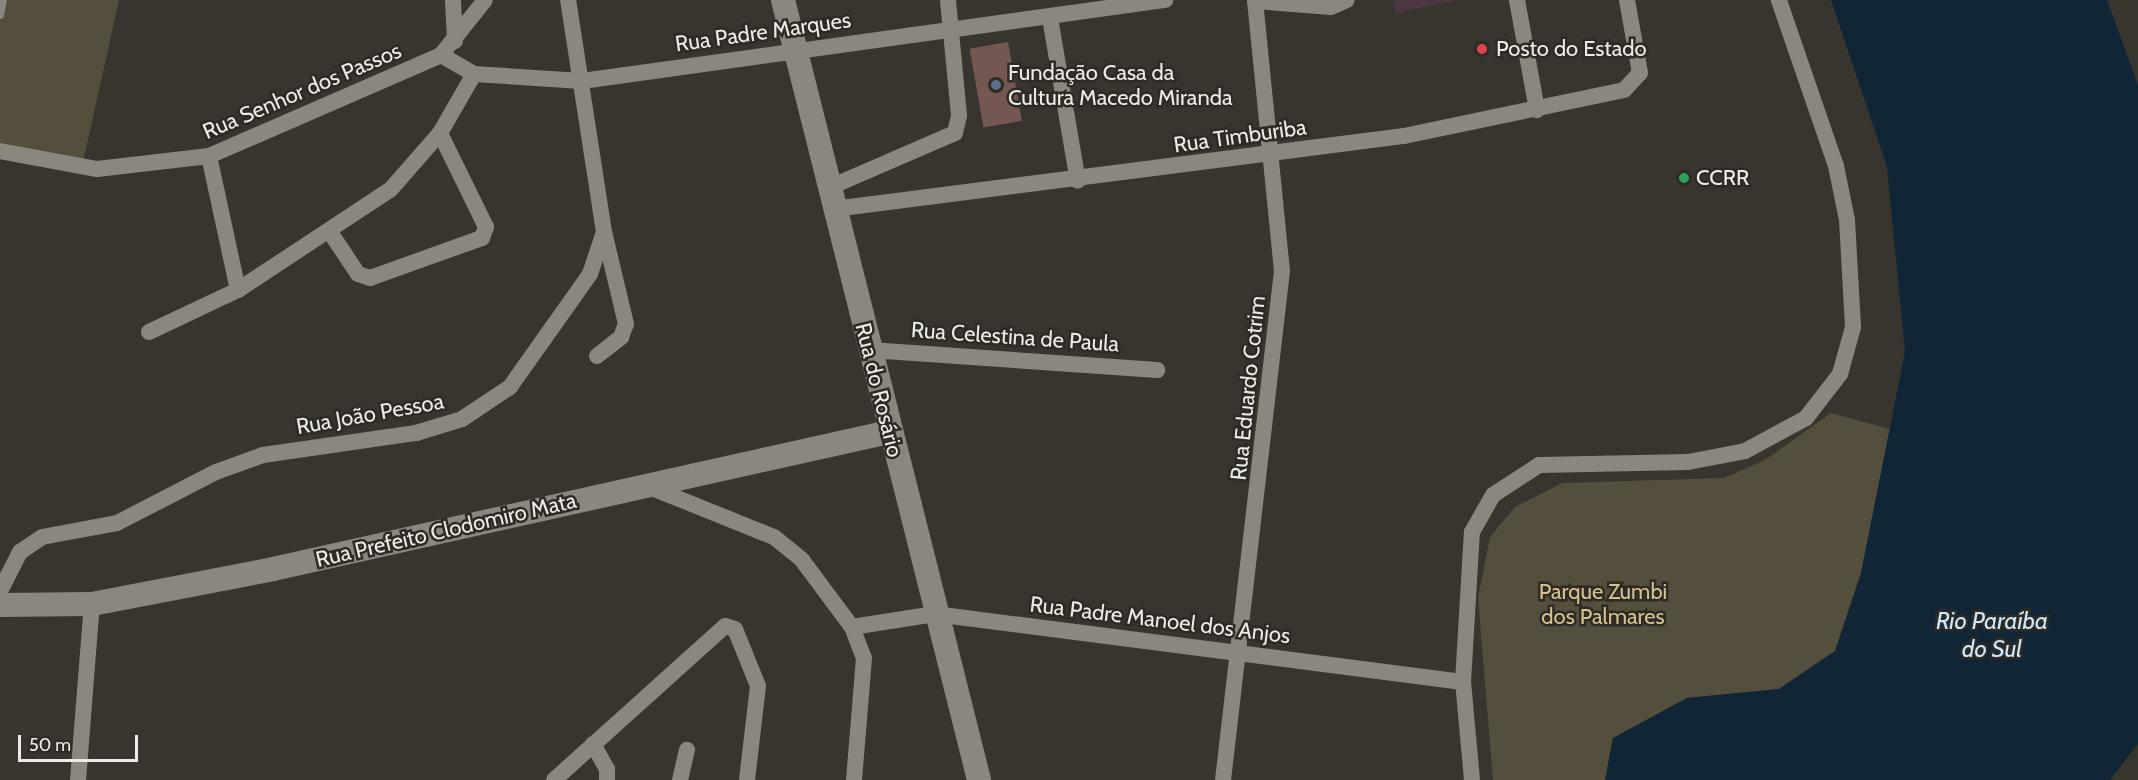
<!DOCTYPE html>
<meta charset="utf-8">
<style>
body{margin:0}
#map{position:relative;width:2138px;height:780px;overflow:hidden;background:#38352e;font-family:Cabin,sans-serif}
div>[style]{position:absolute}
.education>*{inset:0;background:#4a373f}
.green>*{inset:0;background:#544e3c}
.water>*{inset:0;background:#102636}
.building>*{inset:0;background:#755752;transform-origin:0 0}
.lane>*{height:8px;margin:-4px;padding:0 4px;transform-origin:4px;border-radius:4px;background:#8a877e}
.street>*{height:16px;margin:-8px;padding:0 8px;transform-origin:8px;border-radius:8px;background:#8a877e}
.secondary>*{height:24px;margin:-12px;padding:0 12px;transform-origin:12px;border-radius:12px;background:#8a877e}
.dots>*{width:16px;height:16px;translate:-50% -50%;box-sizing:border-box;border:3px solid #2e2b24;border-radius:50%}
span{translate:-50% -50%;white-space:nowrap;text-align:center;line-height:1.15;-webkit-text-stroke:5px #2e2b24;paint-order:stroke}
.street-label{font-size:22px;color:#edebe6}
.poi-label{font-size:22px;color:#edebe6}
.left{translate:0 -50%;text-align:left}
.park-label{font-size:22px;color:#d4c18e}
.water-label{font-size:24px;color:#cce8ff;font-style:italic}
.scale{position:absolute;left:18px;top:735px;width:120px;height:27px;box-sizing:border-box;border:3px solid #edebe6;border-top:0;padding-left:8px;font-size:18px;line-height:21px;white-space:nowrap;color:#edebe6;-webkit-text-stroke:4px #2e2b24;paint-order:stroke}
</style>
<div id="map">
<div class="education">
<div style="clip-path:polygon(1393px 0,1458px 0,1396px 13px)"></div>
</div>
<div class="green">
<div style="clip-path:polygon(0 0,119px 0,83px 162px,0 143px)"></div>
<div style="clip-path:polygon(1831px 413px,1890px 429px,1861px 573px,1835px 651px,1779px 689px,1687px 698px,1613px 738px,1605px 780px,1493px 780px,1478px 598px,1490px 537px,1515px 507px,1562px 483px,1724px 478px,1765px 460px)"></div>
</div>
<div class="water">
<div style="clip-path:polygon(1831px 0,2107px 0,2138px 85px,2138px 744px,2110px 780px,1605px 780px,1613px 738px,1687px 698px,1779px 689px,1835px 651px,1861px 573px,1905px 352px,1887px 167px)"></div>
</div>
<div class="building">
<div style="left:1008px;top:42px;width:80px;height:39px;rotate:80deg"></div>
</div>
<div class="lane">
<div style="left:0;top:15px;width:15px;rotate:-79deg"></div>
</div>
<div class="street">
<div style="left:453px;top:0;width:41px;rotate:87.2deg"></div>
<div style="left:1517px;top:0;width:112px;rotate:79.7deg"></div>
<div style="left:1255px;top:1px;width:76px;rotate:4.5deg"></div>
<div style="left:1331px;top:7px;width:17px;rotate:-24deg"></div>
<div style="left:1050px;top:18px;width:165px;rotate:80.3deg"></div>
<div style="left:441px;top:55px;width:38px;rotate:30deg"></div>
<div style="left:474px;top:74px;width:108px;rotate:3.7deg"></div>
<div style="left:582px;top:81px;width:589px;rotate:-7.91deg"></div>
<div style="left:0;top:151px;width:99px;rotate:10.5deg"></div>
<div style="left:97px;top:169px;width:113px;rotate:-6.6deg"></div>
<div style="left:209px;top:156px;width:253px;rotate:-23.5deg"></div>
<div style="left:441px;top:55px;width:70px;rotate:-51.3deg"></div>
<div style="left:209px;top:156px;width:137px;rotate:77.8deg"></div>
<div style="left:828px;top:188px;width:138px;rotate:-23.4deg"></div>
<div style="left:955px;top:133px;width:18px;rotate:-77deg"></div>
<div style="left:959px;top:115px;width:116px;rotate:-95.5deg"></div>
<div style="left:834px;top:209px;width:575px;rotate:-7.3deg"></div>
<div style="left:1404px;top:136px;width:225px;rotate:-11.8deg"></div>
<div style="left:1624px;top:90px;width:23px;rotate:-47deg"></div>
<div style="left:1640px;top:73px;width:74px;rotate:-100.1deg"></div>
<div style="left:330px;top:232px;width:50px;rotate:56.3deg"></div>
<div style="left:358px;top:274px;width:13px;rotate:18deg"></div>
<div style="left:370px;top:278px;width:119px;rotate:-19.7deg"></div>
<div style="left:482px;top:238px;width:12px;rotate:-70deg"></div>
<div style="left:486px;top:227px;width:105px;rotate:-116.1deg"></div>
<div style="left:149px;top:332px;width:98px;rotate:-25.3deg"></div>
<div style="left:238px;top:290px;width:183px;rotate:-33.4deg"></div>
<div style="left:391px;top:189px;width:74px;rotate:-48.8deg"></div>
<div style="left:440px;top:133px;width:68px;rotate:-60deg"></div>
<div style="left:870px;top:350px;width:288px;rotate:4deg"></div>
<div style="left:597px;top:356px;width:31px;rotate:-38deg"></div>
<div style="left:621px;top:337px;width:14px;rotate:-69deg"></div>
<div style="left:626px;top:324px;width:95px;rotate:-103.4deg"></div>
<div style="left:647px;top:486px;width:137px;rotate:21.9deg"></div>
<div style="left:774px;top:537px;width:36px;rotate:39deg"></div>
<div style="left:802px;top:560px;width:84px;rotate:53.3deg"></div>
<div style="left:852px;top:627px;width:33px;rotate:69deg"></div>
<div style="left:864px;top:658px;width:122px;rotate:94.7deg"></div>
<div style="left:0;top:591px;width:44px;rotate:-62.9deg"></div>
<div style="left:20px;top:552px;width:27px;rotate:-34deg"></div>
<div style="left:42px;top:537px;width:76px;rotate:-10.6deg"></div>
<div style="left:117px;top:523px;width:111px;rotate:-27.3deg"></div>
<div style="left:216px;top:472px;width:50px;rotate:-19.9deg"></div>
<div style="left:263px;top:455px;width:155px;rotate:-8.2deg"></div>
<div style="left:416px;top:433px;width:48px;rotate:-16.9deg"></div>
<div style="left:462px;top:419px;width:58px;rotate:-33.7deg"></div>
<div style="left:510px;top:387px;width:138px;rotate:-54.7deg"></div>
<div style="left:590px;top:274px;width:44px;rotate:-71.6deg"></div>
<div style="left:604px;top:232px;width:235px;rotate:-98.8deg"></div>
<div style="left:852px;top:627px;width:84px;rotate:-8.9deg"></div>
<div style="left:935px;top:614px;width:532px;rotate:7.34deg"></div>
<div style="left:593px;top:744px;width:29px;rotate:61deg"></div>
<div style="left:607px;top:769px;width:11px;rotate:90deg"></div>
<div style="left:78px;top:780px;width:177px;rotate:-85.5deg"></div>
<div style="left:554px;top:780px;width:230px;rotate:-42deg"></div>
<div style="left:725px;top:626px;width:10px;rotate:17deg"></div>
<div style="left:735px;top:629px;width:61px;rotate:68deg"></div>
<div style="left:758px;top:686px;width:95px;rotate:96.7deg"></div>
<div style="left:680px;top:780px;width:31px;rotate:-77deg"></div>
<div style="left:1223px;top:780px;width:512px;rotate:-83.39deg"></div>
<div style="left:1282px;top:271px;width:272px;rotate:-95.7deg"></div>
<div style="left:1472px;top:780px;width:98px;rotate:-95.2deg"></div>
<div style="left:1463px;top:682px;width:150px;rotate:-86.6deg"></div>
<div style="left:1472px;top:532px;width:43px;rotate:-60.4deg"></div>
<div style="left:1493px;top:495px;width:55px;rotate:-33.1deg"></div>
<div style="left:1539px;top:465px;width:149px;rotate:-1.2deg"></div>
<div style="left:1688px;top:462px;width:58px;rotate:-10.9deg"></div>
<div style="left:1745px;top:451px;width:69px;rotate:-28.4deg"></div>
<div style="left:1806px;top:418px;width:56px;rotate:-52.3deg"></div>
<div style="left:1840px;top:374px;width:49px;rotate:-74.5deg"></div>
<div style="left:1853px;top:327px;width:107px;rotate:-93.2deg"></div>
<div style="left:1847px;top:220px;width:55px;rotate:-101.5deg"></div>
<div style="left:1836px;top:166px;width:176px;rotate:-109deg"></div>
</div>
<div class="secondary">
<div style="left:783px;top:0;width:804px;rotate:75.89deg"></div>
<div style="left:0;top:605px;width:92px;rotate:-0.6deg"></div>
<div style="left:92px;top:604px;width:184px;rotate:-10.9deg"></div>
<div style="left:273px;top:569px;width:631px;rotate:-12.54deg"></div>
</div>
<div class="dots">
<div style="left:1482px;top:49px;background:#e0444e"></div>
<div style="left:996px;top:85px;background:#5c6f8a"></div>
<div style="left:1684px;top:178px;background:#2e9e5b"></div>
</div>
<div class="street-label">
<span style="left:763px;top:32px;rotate:-8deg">Rua Padre Marques</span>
<span style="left:302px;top:91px;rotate:-23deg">Rua Senhor dos Passos</span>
<span style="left:1240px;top:136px;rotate:-8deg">Rua Timburiba</span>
<span style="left:1015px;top:337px;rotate:4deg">Rua Celestina de Paula</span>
<span style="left:1248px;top:388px;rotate:-84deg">Rua Eduardo Cotrim</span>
<span style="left:879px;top:390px;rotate:76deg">Rua do Rosário</span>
<span style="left:370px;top:414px;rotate:-10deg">Rua João Pessoa</span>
<span style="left:446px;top:530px;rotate:-13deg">Rua Prefeito Clodomiro Mata</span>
<span style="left:1160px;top:620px;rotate:7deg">Rua Padre Manoel dos Anjos</span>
</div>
<div class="poi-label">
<span class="left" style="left:1496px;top:49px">Posto do Estado</span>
<span class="left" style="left:1008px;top:85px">Fundação Casa da<br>Cultura Macedo Miranda</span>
<span class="left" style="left:1696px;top:178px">CCRR</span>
</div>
<div class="park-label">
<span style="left:1603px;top:604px">Parque Zumbi<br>dos Palmares</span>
</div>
<div class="water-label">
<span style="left:1992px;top:635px">Rio Paraíba<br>do Sul</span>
</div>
<div class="scale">50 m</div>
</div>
